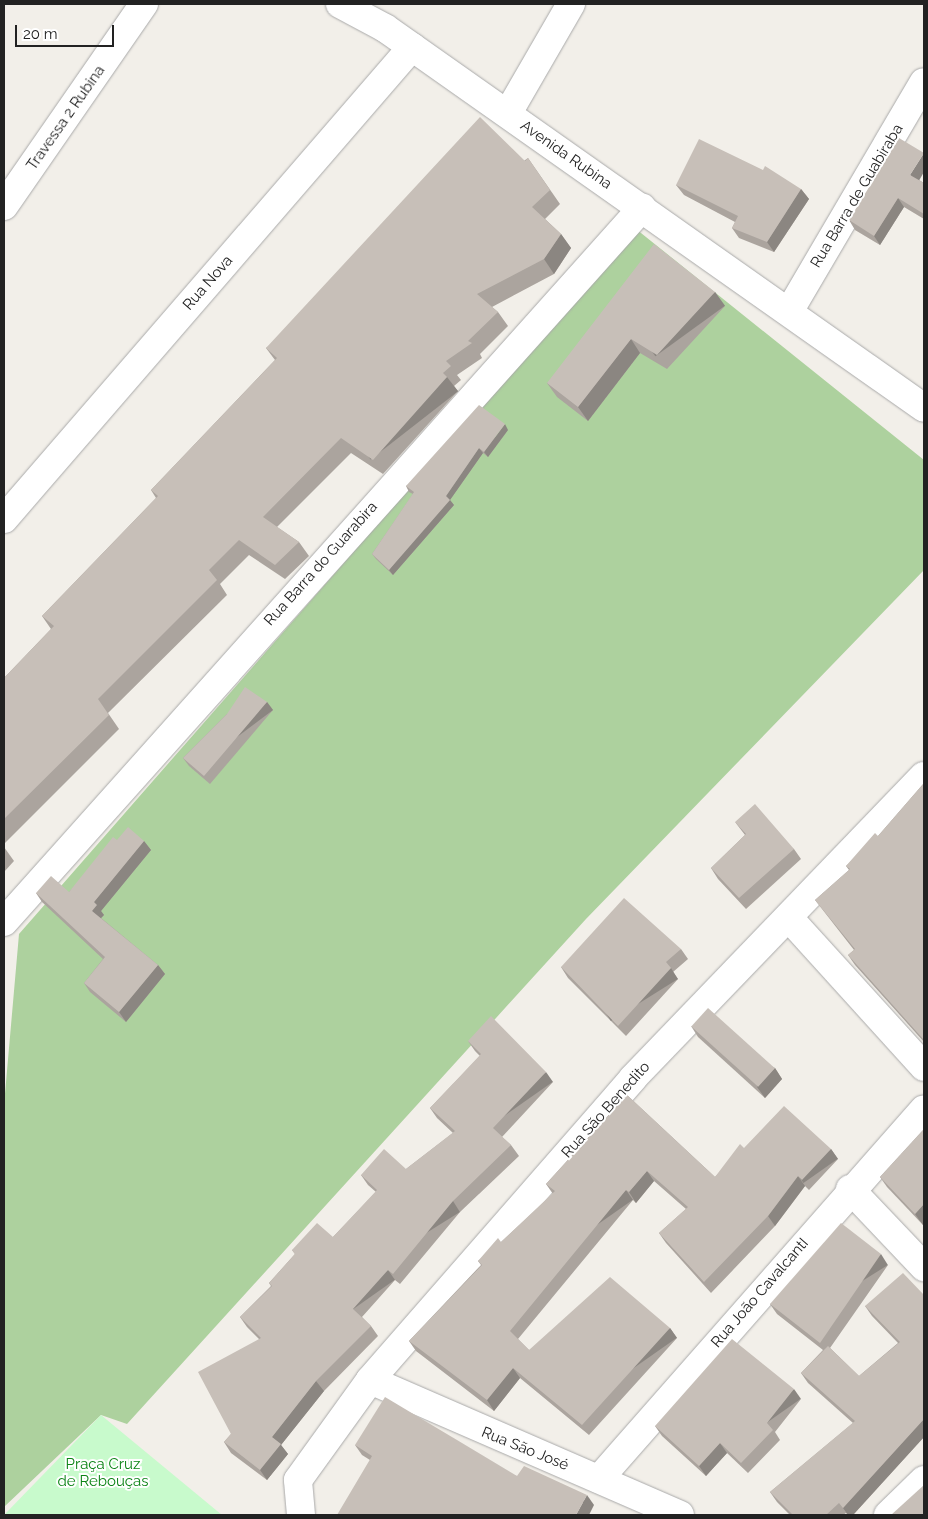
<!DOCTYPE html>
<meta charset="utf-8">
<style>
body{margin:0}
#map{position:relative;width:928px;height:1519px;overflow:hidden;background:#f2efe9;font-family:Raleway,sans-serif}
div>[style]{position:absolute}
.forest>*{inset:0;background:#add19e}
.park>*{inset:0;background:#c8facc}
.roads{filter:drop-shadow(0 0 1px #a9a9a9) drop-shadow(0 0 1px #a9a9a9)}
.minor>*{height:28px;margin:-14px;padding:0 14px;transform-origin:14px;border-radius:14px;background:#fff}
.wall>*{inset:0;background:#aba49e}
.shaded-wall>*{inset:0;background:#8b8681;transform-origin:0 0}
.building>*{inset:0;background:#c7bfb8;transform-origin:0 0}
span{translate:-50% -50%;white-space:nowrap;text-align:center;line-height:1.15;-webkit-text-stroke:4px #fff;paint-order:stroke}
.street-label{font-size:15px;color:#222}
.park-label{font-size:15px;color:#0c8416}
.frame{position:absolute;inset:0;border:5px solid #222;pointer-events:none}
.scale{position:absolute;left:15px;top:25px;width:99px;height:22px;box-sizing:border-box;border:2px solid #222;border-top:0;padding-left:6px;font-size:15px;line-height:18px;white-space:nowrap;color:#222;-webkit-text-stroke:4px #fff;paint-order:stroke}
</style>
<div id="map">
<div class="forest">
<div style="clip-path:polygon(636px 229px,924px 460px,924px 570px,586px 919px,127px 1424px,101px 1415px,4px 1507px,4px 1105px,19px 934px)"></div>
</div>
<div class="park">
<div style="clip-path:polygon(101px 1415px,222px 1515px,4px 1515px)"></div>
</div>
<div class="roads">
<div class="minor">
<div style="left:340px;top:4px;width:51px;rotate:28.1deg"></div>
<div style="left:385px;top:28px;width:659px;rotate:35.18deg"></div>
<div style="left:508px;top:113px;width:126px;rotate:-60deg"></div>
<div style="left:4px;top:206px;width:246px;rotate:-55.3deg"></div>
<div style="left:790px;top:310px;width:264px;rotate:-59.6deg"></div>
<div style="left:4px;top:519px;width:624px;rotate:-49.16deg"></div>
<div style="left:789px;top:918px;width:201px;rotate:47.8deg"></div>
<div style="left:4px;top:922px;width:958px;rotate:-48.22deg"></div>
<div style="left:850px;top:1189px;width:108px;rotate:46.5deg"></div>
<div style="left:370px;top:1380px;width:338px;rotate:23.5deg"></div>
<div style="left:599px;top:1479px;width:492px;rotate:-48.7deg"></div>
<div style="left:301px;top:1515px;width:35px;rotate:-95deg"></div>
<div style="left:298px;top:1480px;width:123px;rotate:-54.2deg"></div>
<div style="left:370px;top:1380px;width:400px;rotate:-48.9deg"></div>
<div style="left:633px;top:1078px;width:419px;rotate:-46.1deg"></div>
<div style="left:888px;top:1515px;width:50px;rotate:-44.2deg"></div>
</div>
</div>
<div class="wall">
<div style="clip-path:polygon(528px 158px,560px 204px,545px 219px,561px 234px,571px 248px,554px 274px,492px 307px,498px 312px,508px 326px,480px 354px,482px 358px,457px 375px,461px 380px,454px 386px,458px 391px,383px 474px,351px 453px,277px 527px,299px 542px,309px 556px,285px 579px,249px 555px,220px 584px,227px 595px,108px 713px,119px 729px,4px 844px,4px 678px,51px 629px,42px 616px,156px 498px,151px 490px,275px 360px,266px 348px)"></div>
<div style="clip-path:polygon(919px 180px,924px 183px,924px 219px,904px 207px,880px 245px,855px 230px,849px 220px)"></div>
<div style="clip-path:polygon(676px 185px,801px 189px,809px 199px,774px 252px,739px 238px,732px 228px,735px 222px,684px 195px)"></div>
<div style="clip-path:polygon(715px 292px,725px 306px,667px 369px,640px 353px,588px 421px,557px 397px,547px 383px)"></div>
<div style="clip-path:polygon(508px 430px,488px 457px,483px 453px,450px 500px,454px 505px,393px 575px,376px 559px,372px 554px,413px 494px,409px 492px,406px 486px)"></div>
<div style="clip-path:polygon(267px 702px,273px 710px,210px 784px,189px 766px,183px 758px,227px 714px)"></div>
<div style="clip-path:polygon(924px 783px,924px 1042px,855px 965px,848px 955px,854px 950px,815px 900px,849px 870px,846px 866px,878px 836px)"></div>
<div style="clip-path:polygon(735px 822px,794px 849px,801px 859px,746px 909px,718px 879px,711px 868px,745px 835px)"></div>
<div style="clip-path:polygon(117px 840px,144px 841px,151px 850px,101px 911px,104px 915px,101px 918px,158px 965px,165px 974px,126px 1022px,90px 992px,84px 983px,103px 959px,42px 902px,36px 893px,69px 892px)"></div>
<div style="clip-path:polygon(4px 847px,14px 861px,4px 872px)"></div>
<div style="clip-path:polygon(681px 949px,688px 959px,673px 972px,678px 979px,626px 1036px,568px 978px,561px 967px)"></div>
<div style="clip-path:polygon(691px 1026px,775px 1068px,782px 1079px,765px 1098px,698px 1037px)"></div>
<div style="clip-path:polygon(468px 1041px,553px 1082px,502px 1137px,511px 1145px,519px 1156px,460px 1212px,400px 1284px,395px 1280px,362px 1317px,371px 1326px,378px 1336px,324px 1391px,281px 1445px,288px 1454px,267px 1480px,231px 1453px,224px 1442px,231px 1434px,259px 1339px,247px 1327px,240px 1317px,271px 1286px,269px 1283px,295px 1254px,292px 1250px,333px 1237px,376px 1192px,368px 1185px,361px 1175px,406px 1169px,453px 1133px,437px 1118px,430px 1108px,480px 1056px,475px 1051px)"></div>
<div style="clip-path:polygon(627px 1095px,715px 1177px,744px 1148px,831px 1149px,838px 1159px,809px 1190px,805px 1186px,775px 1226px,711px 1293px,666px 1243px,659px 1233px,686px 1209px,654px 1181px,636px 1203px,633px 1200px,518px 1339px,529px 1350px,670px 1328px,677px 1338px,589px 1435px,520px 1378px,494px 1411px,416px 1351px,409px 1341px,481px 1265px,478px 1261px,501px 1242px,553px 1194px,546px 1184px)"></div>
<div style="clip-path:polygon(924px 1129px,923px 1225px,887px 1187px,880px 1177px)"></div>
<div style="clip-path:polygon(888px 1265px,830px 1348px,859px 1376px,898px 1343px,872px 1316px,865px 1306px,924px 1295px,924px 1437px,853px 1515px,848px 1515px,846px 1513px,843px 1515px,790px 1515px,777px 1502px,770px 1492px,853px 1423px,808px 1383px,801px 1373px,823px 1350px,777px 1314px,770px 1304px)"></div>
<div style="clip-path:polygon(801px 1399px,775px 1432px,780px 1440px,748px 1473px,727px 1453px,706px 1476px,662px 1436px,655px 1426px)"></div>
<div style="clip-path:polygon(355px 1445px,517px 1476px,594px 1505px,370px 1460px,362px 1455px)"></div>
</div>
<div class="shaded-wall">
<div style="clip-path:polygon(924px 153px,924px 172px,917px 184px,910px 175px)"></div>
<div style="clip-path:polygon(801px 189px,809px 199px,774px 252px,767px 242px)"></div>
<div style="clip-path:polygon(898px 198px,904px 207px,880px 245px,874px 236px)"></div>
<div style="clip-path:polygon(561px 234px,571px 248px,554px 274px,544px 259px)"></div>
<div style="left:715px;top:292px;width:17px;height:86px;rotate:54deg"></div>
<div style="clip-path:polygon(631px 339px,640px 353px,588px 421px,578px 407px)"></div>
<div style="left:447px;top:377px;width:18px;height:111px;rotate:52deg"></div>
<div style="clip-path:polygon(505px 424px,508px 430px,488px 457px,484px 452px)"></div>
<div style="clip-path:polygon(479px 448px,483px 453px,450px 500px,454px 505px,393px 575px,389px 570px,446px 496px)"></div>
<div style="left:267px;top:702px;width:10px;height:97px;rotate:53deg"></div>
<div style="clip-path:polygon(144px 841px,151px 850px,101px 911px,104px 915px,99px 920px,92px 911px,94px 902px)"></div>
<div style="clip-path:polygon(158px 965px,165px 974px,126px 1022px,119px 1012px)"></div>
<div style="left:671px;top:968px;width:13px;height:79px;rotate:58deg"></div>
<div style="clip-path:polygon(775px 1068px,782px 1079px,765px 1098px,757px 1087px)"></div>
<div style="left:546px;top:1072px;width:12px;height:77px;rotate:55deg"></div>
<div style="left:831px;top:1149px;width:12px;height:42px;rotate:55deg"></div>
<div style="clip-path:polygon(647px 1171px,654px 1181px,636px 1203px,629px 1192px)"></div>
<div style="clip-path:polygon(798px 1176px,805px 1186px,775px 1226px,768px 1216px)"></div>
<div style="left:626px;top:1190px;width:12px;height:183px;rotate:55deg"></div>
<div style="left:453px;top:1201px;width:13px;height:94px;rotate:58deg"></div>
<div style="clip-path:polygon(924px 1204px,924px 1223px,923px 1225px,915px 1214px)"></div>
<div style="left:881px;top:1254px;width:13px;height:108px;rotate:58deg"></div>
<div style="left:388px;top:1270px;width:12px;height:52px;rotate:55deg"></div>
<div style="left:670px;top:1328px;width:12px;height:131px;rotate:55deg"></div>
<div style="clip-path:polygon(513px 1368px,520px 1378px,494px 1411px,487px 1400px)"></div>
<div style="clip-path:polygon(316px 1381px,324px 1391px,281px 1445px,288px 1454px,267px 1480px,260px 1470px,272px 1437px)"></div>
<div style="left:794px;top:1389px;width:12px;height:43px;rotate:55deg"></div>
<div style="clip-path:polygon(924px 1419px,924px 1437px,853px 1515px,848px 1515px,843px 1508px)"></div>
<div style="clip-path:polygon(720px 1443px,727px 1453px,706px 1476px,699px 1466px)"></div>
<div style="clip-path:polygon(587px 1495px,594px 1505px,589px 1515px,576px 1515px)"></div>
</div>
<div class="building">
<div style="clip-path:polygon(480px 117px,525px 161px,528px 158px,550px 190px,532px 207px,561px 234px,544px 259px,477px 294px,498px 312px,468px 341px,472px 343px,446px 361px,451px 366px,443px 373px,447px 377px,373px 460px,341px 438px,263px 517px,299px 542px,275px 565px,239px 540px,209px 570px,217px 580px,98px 699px,109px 715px,4px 819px,4px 678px,54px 626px,42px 616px,158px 496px,151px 490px,277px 358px,266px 348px)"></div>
<div style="clip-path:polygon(899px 138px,924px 153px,910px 175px,924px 183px,924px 214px,898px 198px,874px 236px,849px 220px)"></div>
<div style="clip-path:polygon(699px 139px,763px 170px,765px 166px,801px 189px,767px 242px,732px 228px,738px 216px,676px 185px)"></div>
<div style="clip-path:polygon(654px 244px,715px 292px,657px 355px,631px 339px,578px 407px,547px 383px)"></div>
<div style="clip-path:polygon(479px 405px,505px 424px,484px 452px,479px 448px,446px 496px,450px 500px,389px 570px,372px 554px,414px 492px,406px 486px)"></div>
<div style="clip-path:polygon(245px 687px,267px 702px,204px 776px,183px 758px,227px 714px)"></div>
<div style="clip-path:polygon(924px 783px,924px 1040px,848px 955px,855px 949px,815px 900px,850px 869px,846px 866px,875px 833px,878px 836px)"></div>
<div style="clip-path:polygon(755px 804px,794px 849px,739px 898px,711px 868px,746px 834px,735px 822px)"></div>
<div style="clip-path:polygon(128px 827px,144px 841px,94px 902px,97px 905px,92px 911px,158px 965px,119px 1012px,84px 983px,105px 957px,36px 893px,51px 876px,69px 892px,113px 837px,117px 840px)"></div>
<div style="clip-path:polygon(624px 898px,681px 949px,666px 962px,671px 968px,618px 1026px,561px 967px)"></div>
<div style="left:708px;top:1008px;width:90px;height:25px;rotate:42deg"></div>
<div style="clip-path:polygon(491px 1016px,546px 1072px,493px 1128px,511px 1145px,453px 1201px,393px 1274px,388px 1270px,353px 1309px,371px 1326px,316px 1381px,272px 1437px,281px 1444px,260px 1470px,224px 1442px,231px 1434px,198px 1372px,261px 1338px,240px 1317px,272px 1286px,269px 1283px,295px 1254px,292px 1250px,317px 1223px,333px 1237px,377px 1190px,361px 1175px,384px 1149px,406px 1169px,455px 1131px,430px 1108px,481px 1054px,468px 1041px)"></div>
<div style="clip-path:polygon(627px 1095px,715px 1177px,740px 1144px,744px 1148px,784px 1106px,831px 1149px,802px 1180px,798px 1176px,768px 1216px,704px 1282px,659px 1233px,688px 1207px,647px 1171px,629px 1192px,626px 1190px,510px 1331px,529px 1350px,610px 1277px,670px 1328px,582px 1425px,513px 1368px,487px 1400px,409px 1341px,482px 1265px,478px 1261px,498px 1238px,501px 1242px,555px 1191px,546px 1184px)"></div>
<div style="clip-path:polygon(924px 1129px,924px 1204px,915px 1214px,880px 1177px)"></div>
<div style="clip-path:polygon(841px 1223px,881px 1254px,820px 1343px,770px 1304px)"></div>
<div style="clip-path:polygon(903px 1273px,924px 1295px,924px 1419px,843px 1508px,839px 1503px,826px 1515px,793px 1515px,770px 1492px,855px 1421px,801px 1373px,828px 1346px,859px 1376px,900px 1342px,865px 1306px)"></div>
<div style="clip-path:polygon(732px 1339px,794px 1389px,767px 1423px,773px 1430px,741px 1463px,720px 1443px,699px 1466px,655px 1426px)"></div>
<div style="clip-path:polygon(385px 1397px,517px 1476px,524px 1466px,587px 1495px,576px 1515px,337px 1515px,372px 1456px,355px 1445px)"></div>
<div style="clip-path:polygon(924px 1485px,924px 1515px,891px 1515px)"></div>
</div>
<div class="street-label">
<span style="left:66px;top:118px;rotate:-55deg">Travessa 2 Rubina</span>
<span style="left:566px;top:155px;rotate:35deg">Avenida Rubina</span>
<span style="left:857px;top:196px;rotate:-59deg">Rua Barra de Guabiraba</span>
<span style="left:208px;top:283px;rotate:-49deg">Rua Nova</span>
<span style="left:321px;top:564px;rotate:-48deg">Rua Barra do Guarabira</span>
<span style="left:606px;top:1110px;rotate:-48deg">Rua São Benedito</span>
<span style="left:760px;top:1293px;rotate:-49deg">Rua João CavalcantI</span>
<span style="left:525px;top:1449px;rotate:22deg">Rua São José</span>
</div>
<div class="park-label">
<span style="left:103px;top:1473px">Praça Cruz<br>de Rebouças</span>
</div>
<div class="frame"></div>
<div class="scale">20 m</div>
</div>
